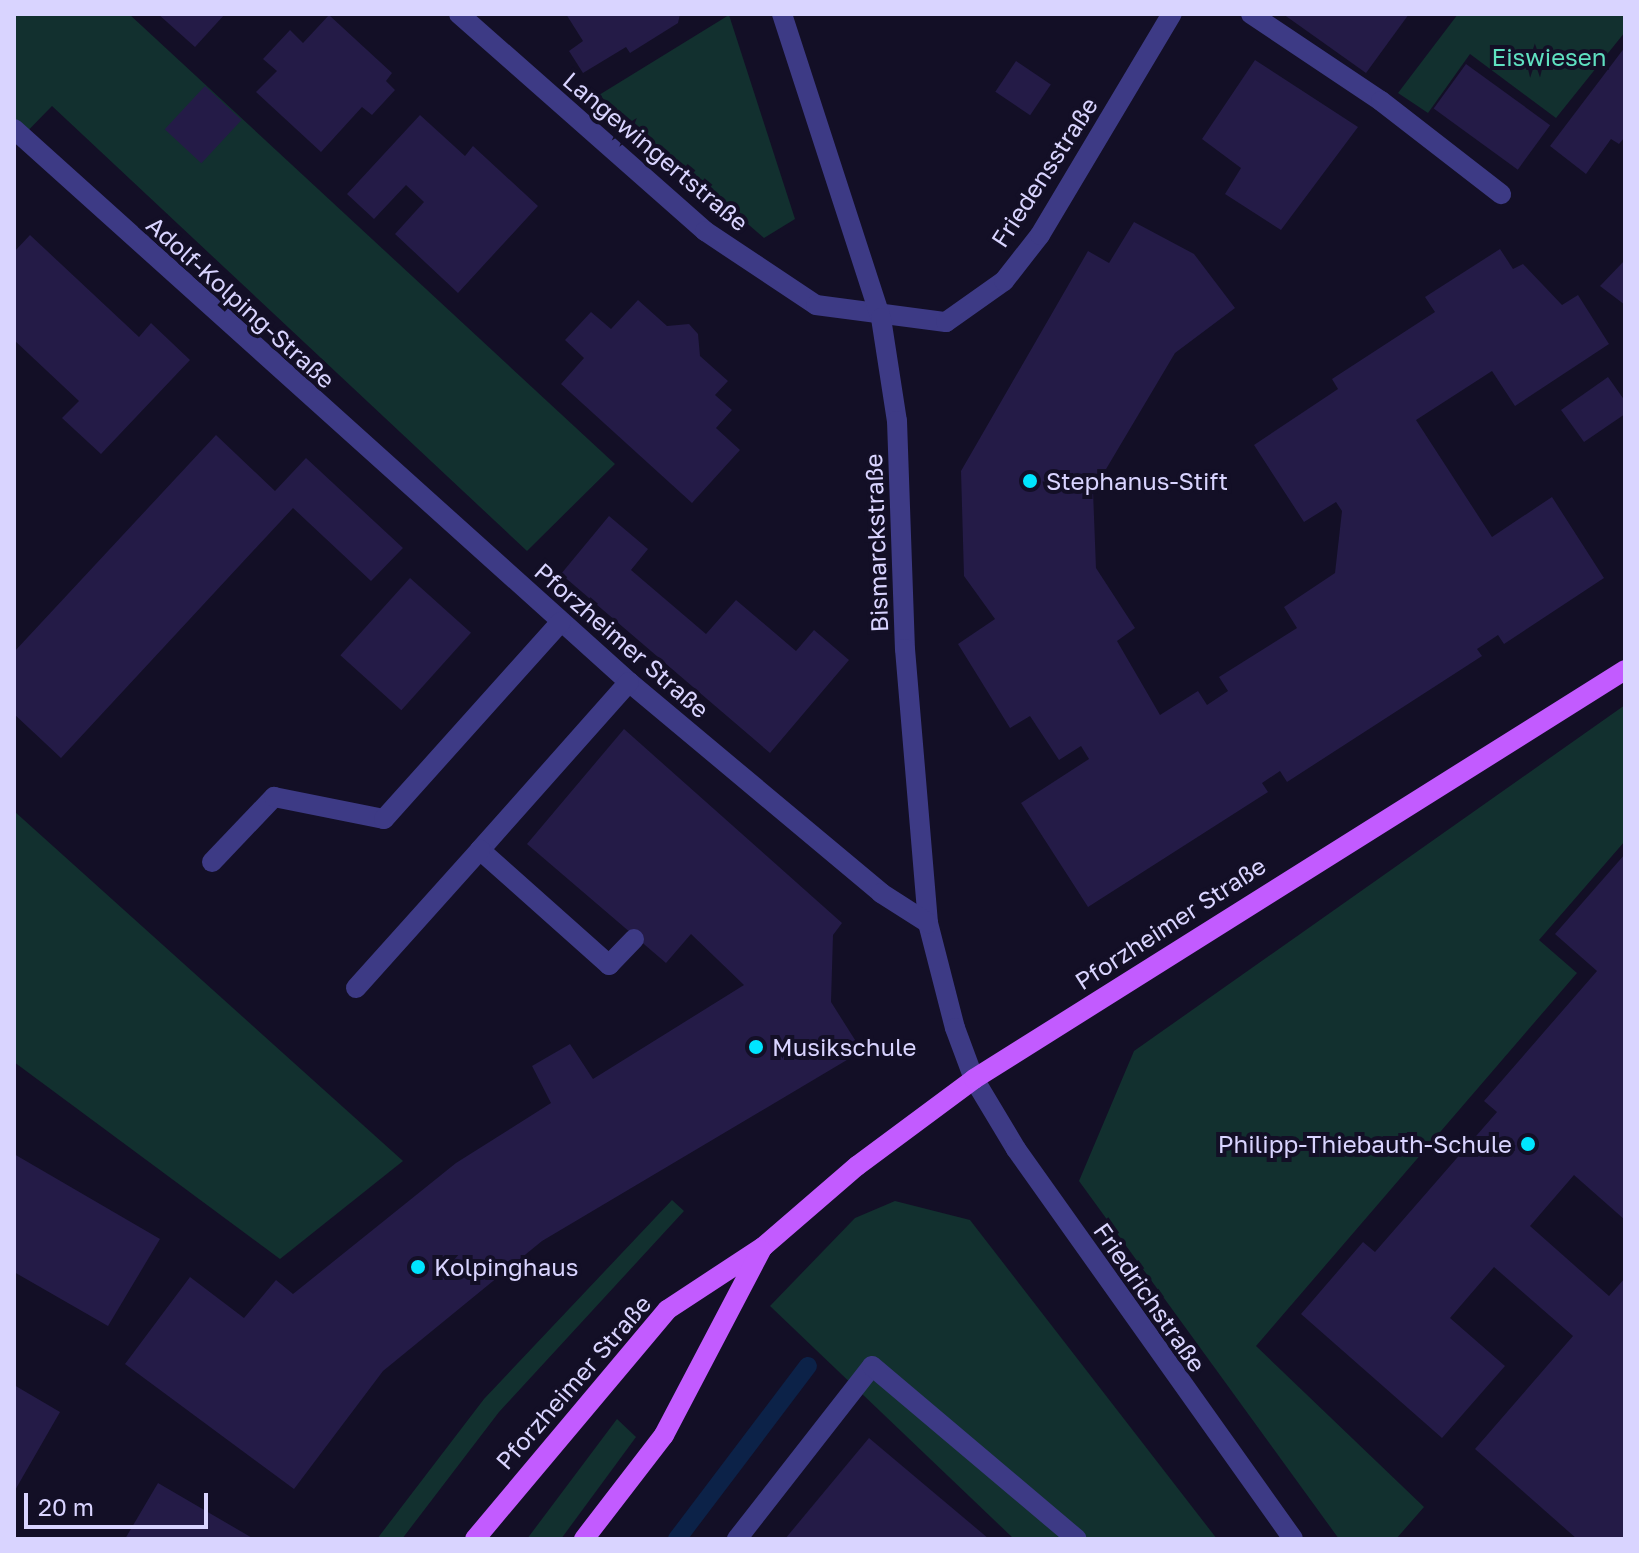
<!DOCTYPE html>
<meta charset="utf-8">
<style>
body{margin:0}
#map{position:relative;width:1639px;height:1553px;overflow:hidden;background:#130f26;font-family:"Golos Text",sans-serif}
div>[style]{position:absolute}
.green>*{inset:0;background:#12302f}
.stream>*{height:18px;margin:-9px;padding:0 9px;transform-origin:9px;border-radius:9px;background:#0c2248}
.building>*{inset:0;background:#241b47;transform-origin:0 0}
.minor>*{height:20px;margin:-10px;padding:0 10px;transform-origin:10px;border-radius:10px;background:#3d3a85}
.major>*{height:20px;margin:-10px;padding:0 10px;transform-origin:10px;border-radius:10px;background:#c25bff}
.dots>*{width:22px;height:22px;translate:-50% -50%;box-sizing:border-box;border:4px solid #130f26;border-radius:50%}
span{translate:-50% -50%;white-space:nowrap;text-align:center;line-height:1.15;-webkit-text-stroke:8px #130f26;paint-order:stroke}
.park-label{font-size:24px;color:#5fe0c0}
.street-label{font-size:24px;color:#d9d4ff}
.poi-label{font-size:24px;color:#d9d4ff}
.left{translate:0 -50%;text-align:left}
.right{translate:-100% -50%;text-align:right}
.frame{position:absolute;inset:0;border:16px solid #d9d4ff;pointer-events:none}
.scale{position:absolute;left:24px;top:1493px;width:184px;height:36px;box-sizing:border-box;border:4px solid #d9d4ff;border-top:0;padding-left:10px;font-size:24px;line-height:28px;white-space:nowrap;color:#d9d4ff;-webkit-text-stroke:6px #130f26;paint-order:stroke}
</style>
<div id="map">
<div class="green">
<div style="clip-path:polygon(14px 14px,129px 14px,615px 464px,527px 551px,52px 106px,14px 145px)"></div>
<div style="clip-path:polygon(1458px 14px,1625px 14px,1625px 32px,1556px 118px,1470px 54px,1428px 113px,1398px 93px)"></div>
<div style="clip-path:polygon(729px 15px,795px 219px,764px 238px,599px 95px)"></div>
<div style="clip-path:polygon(1625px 705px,1625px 841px,1539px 940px,1577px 973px,1256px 1346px,1424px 1507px,1396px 1539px,1339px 1539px,1079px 1181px,1134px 1051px)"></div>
<div style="clip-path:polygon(14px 811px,403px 1161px,280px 1259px,14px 1062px)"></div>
<div style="clip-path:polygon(672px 1200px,684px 1211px,499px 1412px,402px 1539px,377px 1539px,484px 1399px)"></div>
<div style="clip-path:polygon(895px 1201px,970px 1220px,1217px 1539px,1014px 1539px,770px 1306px,855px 1218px)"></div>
<div style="clip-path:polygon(617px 1419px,636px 1437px,561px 1539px,527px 1539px)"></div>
</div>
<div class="stream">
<div style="left:677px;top:1539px;width:217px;rotate:-52.9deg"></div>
</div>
<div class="building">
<div style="clip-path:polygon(158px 14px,225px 14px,195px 47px)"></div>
<div style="clip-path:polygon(566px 14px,680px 14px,678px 23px,630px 53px,626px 47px,583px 73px,569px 51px,583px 41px)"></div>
<div style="clip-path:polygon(1283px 14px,1409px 14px,1366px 73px)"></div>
<div style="clip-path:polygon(329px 15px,392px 73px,386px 81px,395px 90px,372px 115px,362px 107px,321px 152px,256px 92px,277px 71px,263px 59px,290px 30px,303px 43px)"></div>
<div style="clip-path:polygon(1625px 47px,1625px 137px,1619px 144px,1611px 139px,1586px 174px,1550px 146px)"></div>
<div style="clip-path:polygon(1255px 60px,1358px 127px,1281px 230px,1225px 194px,1241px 168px,1202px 139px)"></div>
<div style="left:1016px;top:61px;width:42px;height:37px;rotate:34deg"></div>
<div style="left:1466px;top:64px;width:104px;height:55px;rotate:36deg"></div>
<div style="left:205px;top:86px;width:50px;height:59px;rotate:43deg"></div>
<div style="clip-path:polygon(420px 115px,465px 156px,473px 146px,538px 206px,458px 293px,395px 234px,424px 202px,406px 185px,374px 219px,347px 194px)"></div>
<div style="clip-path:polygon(1134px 222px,1194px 254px,1235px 308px,1175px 353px,1093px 491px,1096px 568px,1135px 628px,1117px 641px,1160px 715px,1198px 691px,1207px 705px,1228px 691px,1219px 677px,1297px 628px,1284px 607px,1335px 573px,1342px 511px,1336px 502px,1304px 522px,1254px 445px,1338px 389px,1332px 379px,1435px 312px,1425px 297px,1500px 249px,1513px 269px,1523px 264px,1562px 305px,1578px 295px,1609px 344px,1515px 406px,1492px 371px,1416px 420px,1492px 537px,1552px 497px,1604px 578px,1504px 644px,1498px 635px,1477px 649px,1482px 656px,1287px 782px,1280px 771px,1262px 783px,1268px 792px,1088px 907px,1021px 803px,1089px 759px,1081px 746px,1059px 760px,1030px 716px,1010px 728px,958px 644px,995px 619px,964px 576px,961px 471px,1088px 251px,1109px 263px)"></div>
<div style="clip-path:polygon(30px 235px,139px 337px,151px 323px,190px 360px,101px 454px,62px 418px,79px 401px,14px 340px,14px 252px)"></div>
<div style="clip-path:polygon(1625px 260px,1625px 305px,1600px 286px)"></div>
<div style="clip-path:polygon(638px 300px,667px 326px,689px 324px,698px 334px,700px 356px,728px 381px,715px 395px,732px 410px,716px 428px,740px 450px,692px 503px,561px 384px,584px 358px,565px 340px,591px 312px,611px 329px)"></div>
<div style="clip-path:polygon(1608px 377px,1625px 401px,1625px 414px,1584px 442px,1561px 410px)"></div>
<div style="clip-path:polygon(216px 435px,275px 491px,306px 458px,403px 548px,371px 581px,293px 508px,61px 758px,14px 714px,14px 652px)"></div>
<div style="clip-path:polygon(609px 516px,648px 549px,631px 570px,706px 634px,736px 600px,796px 651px,814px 630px,849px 660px,770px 753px,561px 574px)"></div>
<div style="left:410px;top:578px;width:82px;height:104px;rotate:42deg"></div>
<div style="clip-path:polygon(624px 729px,842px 923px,833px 935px,831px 1002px,862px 1051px,542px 1241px,383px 1371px,294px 1489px,125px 1364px,190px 1277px,244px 1318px,276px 1280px,293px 1294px,456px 1163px,551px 1103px,532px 1066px,570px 1044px,593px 1079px,744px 985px,691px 934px,666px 963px,527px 844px)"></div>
<div style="clip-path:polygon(1625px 854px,1625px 1220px,1574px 1175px,1530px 1226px,1609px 1296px,1625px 1278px,1625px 1539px,1577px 1539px,1475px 1449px,1573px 1336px,1494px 1267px,1450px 1318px,1505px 1366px,1442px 1438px,1301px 1314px,1363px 1242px,1375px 1252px,1497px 1112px,1484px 1101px,1597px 971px,1555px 934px)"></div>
<div style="clip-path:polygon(14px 1154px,160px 1239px,108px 1326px,14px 1272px)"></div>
<div style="clip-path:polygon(14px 1385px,60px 1412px,14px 1492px)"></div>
<div style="clip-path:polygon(869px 1438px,989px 1539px,785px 1539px)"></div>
<div style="clip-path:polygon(158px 1483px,254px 1539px,125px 1539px)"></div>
</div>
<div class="minor">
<div style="left:459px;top:14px;width:328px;rotate:41.4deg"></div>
<div style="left:705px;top:231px;width:133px;rotate:33.7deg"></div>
<div style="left:816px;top:305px;width:131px;rotate:7.5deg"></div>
<div style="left:946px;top:322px;width:71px;rotate:-35.3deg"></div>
<div style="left:1004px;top:281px;width:58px;rotate:-52deg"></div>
<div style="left:1040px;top:235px;width:257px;rotate:-59.2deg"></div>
<div style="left:782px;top:14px;width:320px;rotate:72deg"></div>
<div style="left:881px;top:318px;width:104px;rotate:81.2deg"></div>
<div style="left:897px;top:421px;width:228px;rotate:88deg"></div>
<div style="left:905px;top:649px;width:275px;rotate:85.2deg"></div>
<div style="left:928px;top:923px;width:108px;rotate:75.6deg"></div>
<div style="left:955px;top:1028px;width:54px;rotate:69.6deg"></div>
<div style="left:974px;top:1079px;width:82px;rotate:59deg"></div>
<div style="left:1016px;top:1149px;width:478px;rotate:54.6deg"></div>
<div style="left:1251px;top:14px;width:156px;rotate:33.8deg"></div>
<div style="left:1381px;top:101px;width:152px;rotate:37.8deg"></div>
<div style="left:14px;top:129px;width:827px;rotate:41.96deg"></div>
<div style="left:629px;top:682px;width:329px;rotate:39.9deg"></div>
<div style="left:881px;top:893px;width:56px;rotate:32.6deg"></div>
<div style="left:629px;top:682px;width:225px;rotate:131.6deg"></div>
<div style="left:480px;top:850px;width:173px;rotate:41.7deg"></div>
<div style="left:609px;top:965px;width:36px;rotate:-46deg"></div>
<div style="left:212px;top:862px;width:90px;rotate:-46.4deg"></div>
<div style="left:274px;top:797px;width:112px;rotate:11.3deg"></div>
<div style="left:384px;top:819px;width:265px;rotate:-48.1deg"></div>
<div style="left:356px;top:988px;width:186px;rotate:-48.1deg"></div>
<div style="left:737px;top:1539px;width:219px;rotate:-52deg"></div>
<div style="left:872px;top:1366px;width:268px;rotate:40.2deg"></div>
</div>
<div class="major">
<div style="left:475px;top:1539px;width:299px;rotate:-50deg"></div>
<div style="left:667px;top:1310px;width:115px;rotate:-33.3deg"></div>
<div style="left:763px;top:1247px;width:124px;rotate:-40.8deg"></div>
<div style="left:857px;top:1166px;width:146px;rotate:-36.6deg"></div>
<div style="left:974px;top:1079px;width:769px;rotate:-32.14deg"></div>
<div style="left:584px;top:1539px;width:131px;rotate:-52.4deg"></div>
<div style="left:664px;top:1435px;width:209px;rotate:-62.3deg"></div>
</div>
<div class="dots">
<div style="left:1030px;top:481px;background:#00e5ff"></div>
<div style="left:756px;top:1047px;background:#00e5ff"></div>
<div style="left:1528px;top:1144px;background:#00e5ff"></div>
<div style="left:418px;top:1267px;background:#00e5ff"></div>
</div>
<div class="park-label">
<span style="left:1549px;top:57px">Eiswiesen</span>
</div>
<div class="street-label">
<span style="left:656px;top:151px;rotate:40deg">Langewingertstraße</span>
<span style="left:1044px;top:172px;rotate:-57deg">Friedensstraße</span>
<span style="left:241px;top:302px;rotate:42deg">Adolf-Kolping-Straße</span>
<span style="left:876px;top:543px;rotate:-92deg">Bismarckstraße</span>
<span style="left:622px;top:640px;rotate:41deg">Pforzheimer Straße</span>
<span style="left:1170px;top:923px;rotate:-33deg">Pforzheimer Straße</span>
<span style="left:1150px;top:1297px;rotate:55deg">Friedrichstraße</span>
<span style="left:573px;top:1382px;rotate:-49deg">Pforzheimer Straße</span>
</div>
<div class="poi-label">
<span class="left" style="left:1046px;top:481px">Stephanus-Stift</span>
<span class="left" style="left:772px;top:1047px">Musikschule</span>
<span class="right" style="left:1512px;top:1144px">Philipp-Thiebauth-Schule</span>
<span class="left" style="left:434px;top:1267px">Kolpinghaus</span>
</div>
<div class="frame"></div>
<div class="scale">20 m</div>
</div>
